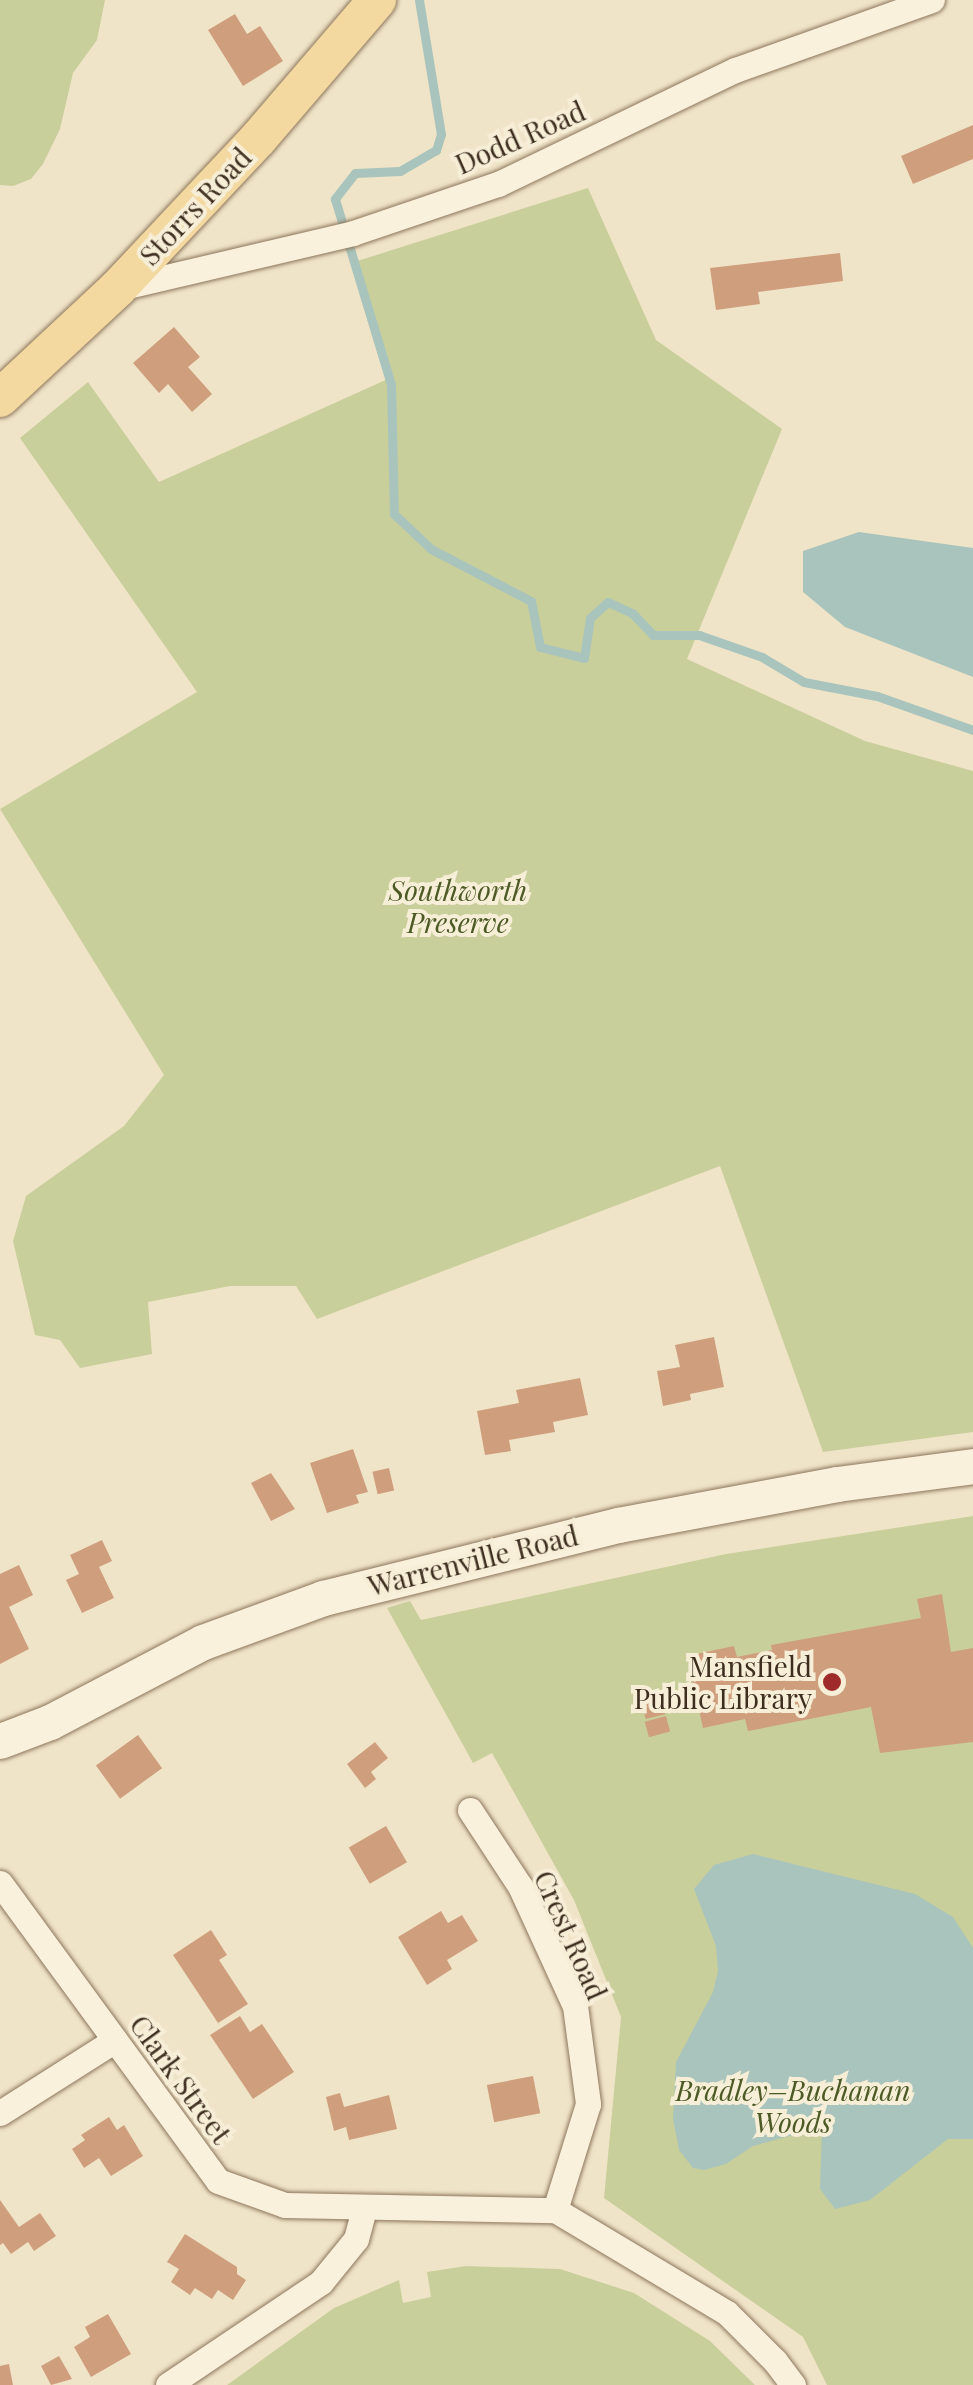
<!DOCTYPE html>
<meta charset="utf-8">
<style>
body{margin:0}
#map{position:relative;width:973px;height:2385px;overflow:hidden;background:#f0e4c8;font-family:"Playfair Display",serif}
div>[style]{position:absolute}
.green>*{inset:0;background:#c9cf9b}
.water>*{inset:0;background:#a9c4bc}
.stream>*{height:9px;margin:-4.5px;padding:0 4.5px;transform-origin:4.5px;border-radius:4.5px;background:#a9c4bc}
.building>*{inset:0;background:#cf9f7d;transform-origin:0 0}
.roads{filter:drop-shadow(0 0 2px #8d765c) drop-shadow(0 0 2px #8d765c)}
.minor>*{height:25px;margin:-12.5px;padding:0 12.5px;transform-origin:12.5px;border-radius:12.5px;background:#faf1dc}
.secondary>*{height:35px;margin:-17.5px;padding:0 17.5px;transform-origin:17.5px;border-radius:17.5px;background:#faf1dc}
.primary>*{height:38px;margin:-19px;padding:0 19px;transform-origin:19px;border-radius:19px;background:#f3d9a0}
.dots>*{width:28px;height:28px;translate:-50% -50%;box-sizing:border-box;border:5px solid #f7eed8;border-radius:50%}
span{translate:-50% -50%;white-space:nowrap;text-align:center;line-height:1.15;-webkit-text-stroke:8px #f7eed8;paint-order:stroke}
.street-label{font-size:28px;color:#3d2e20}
.park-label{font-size:28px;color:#4d5a26;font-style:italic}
.poi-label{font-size:28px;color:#3d2e20}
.right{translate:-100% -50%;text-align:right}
</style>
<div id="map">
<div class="green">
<div style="clip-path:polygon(0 0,105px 0,97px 40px,73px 73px,60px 129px,43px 164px,31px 179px,13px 186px,0 185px)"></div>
<div style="clip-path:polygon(588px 188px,656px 340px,782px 429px,687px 659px,865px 741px,973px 771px,973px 1432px,823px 1452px,720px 1166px,317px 1319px,296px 1286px,230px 1286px,148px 1302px,152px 1354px,80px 1368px,60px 1340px,35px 1335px,13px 1241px,26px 1196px,124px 1126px,164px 1075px,0 809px,197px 692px,20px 438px,88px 382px,159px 482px,390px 378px,351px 263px)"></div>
<div style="clip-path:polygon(973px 1516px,973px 2385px,827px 2385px,803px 2337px,604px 2198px,621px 2017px,574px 1900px,492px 1753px,473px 1763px,387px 1608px,410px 1601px,421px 1620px,726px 1554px)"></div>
<div style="clip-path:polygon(466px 2266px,560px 2269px,634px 2293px,710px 2341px,755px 2385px,227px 2385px,334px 2308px,399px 2280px,403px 2303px,431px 2297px,427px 2272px)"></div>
</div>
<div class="water">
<div style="clip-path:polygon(859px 532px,973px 548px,973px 677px,845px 627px,803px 592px,803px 551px)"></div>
<div style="clip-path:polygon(753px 1854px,915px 1894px,953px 1917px,973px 1948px,973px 2139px,948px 2139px,870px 2200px,835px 2209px,820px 2189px,822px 2127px,753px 2146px,726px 2164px,704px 2170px,693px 2168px,679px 2150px,673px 2119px,676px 2062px,713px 1992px,718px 1971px,716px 1946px,694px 1889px,714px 1865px)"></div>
</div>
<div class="stream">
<div style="left:419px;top:0;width:136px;rotate:80.7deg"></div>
<div style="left:441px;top:134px;width:17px;rotate:107deg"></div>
<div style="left:436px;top:150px;width:42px;rotate:149.7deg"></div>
<div style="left:400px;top:171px;width:45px;rotate:177.5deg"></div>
<div style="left:355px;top:173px;width:33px;rotate:128deg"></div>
<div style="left:335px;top:199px;width:193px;rotate:73.2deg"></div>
<div style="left:391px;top:384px;width:130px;rotate:88.7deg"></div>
<div style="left:394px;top:514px;width:51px;rotate:43.4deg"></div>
<div style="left:431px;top:549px;width:113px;rotate:27.5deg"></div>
<div style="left:531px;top:601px;width:47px;rotate:78.9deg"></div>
<div style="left:540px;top:647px;width:45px;rotate:14deg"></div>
<div style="left:584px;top:658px;width:40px;rotate:-81.5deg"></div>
<div style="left:590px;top:618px;width:24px;rotate:-42deg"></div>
<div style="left:608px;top:602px;width:26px;rotate:25deg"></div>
<div style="left:632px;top:613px;width:30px;rotate:46deg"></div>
<div style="left:653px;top:635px;width:46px"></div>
<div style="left:699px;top:635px;width:67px;rotate:19.2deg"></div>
<div style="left:762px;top:657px;width:49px;rotate:30.8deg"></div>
<div style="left:804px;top:682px;width:74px;rotate:10.9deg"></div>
<div style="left:877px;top:696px;width:102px;rotate:19.5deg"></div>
</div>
<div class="building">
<div style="clip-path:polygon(235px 14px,247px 34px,260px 26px,283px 61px,243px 86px,208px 30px)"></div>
<div style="clip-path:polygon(973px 125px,973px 159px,913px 184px,901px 156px)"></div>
<div style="clip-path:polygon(840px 253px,843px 281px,758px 292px,760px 304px,716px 310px,710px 268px)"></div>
<div style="clip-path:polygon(174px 327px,200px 357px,188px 367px,212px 394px,192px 412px,168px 384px,159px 393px,133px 363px)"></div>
<div style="clip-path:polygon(714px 1337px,724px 1387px,690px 1394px,691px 1400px,663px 1406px,657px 1371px,680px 1367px,675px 1345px)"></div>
<div style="clip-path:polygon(580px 1378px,588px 1415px,553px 1422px,555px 1432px,509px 1440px,511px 1451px,485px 1455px,477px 1411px,519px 1403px,516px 1390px)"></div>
<div style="clip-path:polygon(353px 1449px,368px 1492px,356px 1495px,359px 1503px,327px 1513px,310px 1463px)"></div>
<div style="left:389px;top:1468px;width:23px;height:17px;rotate:77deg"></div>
<div style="clip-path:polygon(271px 1473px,295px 1509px,271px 1521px,251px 1483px)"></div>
<div style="clip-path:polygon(102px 1540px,112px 1561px,99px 1567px,114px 1598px,82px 1613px,66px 1580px,79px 1574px,70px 1555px)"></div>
<div style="clip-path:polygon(19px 1565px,33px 1595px,9px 1607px,29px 1649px,0 1664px,0 1574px)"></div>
<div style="clip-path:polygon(942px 1594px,951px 1652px,973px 1648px,973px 1742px,880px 1753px,871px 1707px,748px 1731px,745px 1719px,703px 1728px,687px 1656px,734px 1646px,737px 1657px,772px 1650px,771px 1645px,921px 1618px,917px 1599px)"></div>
<div style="left:659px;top:1690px;width:25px;height:20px;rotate:76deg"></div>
<div style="left:666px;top:1716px;width:16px;height:22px;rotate:75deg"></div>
<div style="left:138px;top:1735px;width:41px;height:52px;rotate:54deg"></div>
<div style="clip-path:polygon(375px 1742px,388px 1758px,371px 1772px,376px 1779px,365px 1788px,347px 1764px)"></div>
<div style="left:386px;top:1826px;width:42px;height:43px;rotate:60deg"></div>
<div style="clip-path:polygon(441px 1911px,448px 1923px,462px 1915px,478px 1941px,447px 1960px,452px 1969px,427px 1985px,398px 1937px)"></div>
<div style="clip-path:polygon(211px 1930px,227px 1955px,219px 1960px,248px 2004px,218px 2023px,173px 1955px)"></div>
<div style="clip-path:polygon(240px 2016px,250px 2032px,262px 2024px,294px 2072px,253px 2099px,210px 2035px)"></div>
<div style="left:533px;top:2076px;width:38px;height:47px;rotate:79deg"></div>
<div style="clip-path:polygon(340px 2093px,344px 2107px,389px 2095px,397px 2129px,349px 2140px,346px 2127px,334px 2131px,326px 2097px)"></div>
<div style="clip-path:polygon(109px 2117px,117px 2130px,124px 2125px,143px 2156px,111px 2176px,99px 2158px,84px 2168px,72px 2149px,85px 2140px,81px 2135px)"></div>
<div style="clip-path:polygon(0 2200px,19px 2227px,40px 2213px,56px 2236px,34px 2251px,28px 2242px,11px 2254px,3px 2243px,0 2245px)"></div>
<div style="clip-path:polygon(185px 2234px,237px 2267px,237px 2274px,246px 2280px,233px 2300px,218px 2290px,212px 2299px,195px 2288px,190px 2295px,171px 2282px,179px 2269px,167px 2262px)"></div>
<div style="clip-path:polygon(108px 2314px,131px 2354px,91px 2377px,74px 2347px,90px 2337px,85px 2327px)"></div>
<div style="clip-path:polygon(59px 2356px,72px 2379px,51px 2385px,41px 2366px)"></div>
<div style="clip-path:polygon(9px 2364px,13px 2385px,0 2385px,0 2366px)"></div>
</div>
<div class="roads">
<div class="minor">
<div style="left:119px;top:288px;width:240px;rotate:-13.2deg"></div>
<div style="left:353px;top:233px;width:153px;rotate:-18.7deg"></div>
<div style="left:498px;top:184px;width:263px;rotate:-25.7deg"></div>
<div style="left:735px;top:70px;width:209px;rotate:-19.6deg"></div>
<div style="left:470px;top:1810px;width:91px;rotate:56.7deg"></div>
<div style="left:520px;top:1886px;width:132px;rotate:65.4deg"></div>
<div style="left:575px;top:2006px;width:99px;rotate:82.4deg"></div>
<div style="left:588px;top:2104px;width:111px;rotate:107.3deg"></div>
<div style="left:0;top:1883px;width:369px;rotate:53.8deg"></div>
<div style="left:218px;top:2181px;width:71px;rotate:19.7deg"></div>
<div style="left:285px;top:2205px;width:270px;rotate:1.1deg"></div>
<div style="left:0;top:2113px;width:136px;rotate:-32.4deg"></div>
<div style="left:555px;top:2210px;width:200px;rotate:30.9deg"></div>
<div style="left:727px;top:2313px;width:68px;rotate:45deg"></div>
<div style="left:775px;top:2361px;width:30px;rotate:53deg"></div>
<div style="left:168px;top:2385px;width:184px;rotate:-33.9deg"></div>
<div style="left:321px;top:2282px;width:55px;rotate:-50.9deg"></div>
<div style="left:356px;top:2239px;width:31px;rotate:-75deg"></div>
</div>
<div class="secondary">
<div style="left:0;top:1741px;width:53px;rotate:-20.8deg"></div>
<div style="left:50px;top:1722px;width:173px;rotate:-27.6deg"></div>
<div style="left:203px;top:1642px;width:128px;rotate:-20.1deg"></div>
<div style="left:323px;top:1598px;width:304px;rotate:-13.9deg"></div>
<div style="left:618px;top:1525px;width:223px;rotate:-10.6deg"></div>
<div style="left:837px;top:1484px;width:137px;rotate:-7.5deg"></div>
</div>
<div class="primary">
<div style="left:0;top:398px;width:161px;rotate:-43deg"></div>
<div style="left:118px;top:288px;width:204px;rotate:-46.8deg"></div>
<div style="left:258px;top:139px;width:183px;rotate:-49.4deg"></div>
</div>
</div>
<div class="dots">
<div style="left:832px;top:1682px;background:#9e2a2b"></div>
</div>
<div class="street-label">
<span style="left:520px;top:137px;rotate:-24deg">Dodd Road</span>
<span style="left:195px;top:206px;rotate:-47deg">Storrs Road</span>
<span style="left:473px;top:1560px;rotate:-14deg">Warrenville Road</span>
<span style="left:571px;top:1935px;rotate:66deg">Crest Road</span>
<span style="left:181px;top:2079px;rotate:54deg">Clark Street</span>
</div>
<div class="park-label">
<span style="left:458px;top:906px">Southworth<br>Preserve</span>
<span style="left:793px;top:2106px">Bradley–Buchanan<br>Woods</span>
</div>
<div class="poi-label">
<span class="right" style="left:812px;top:1682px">Mansfield<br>Public Library</span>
</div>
</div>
